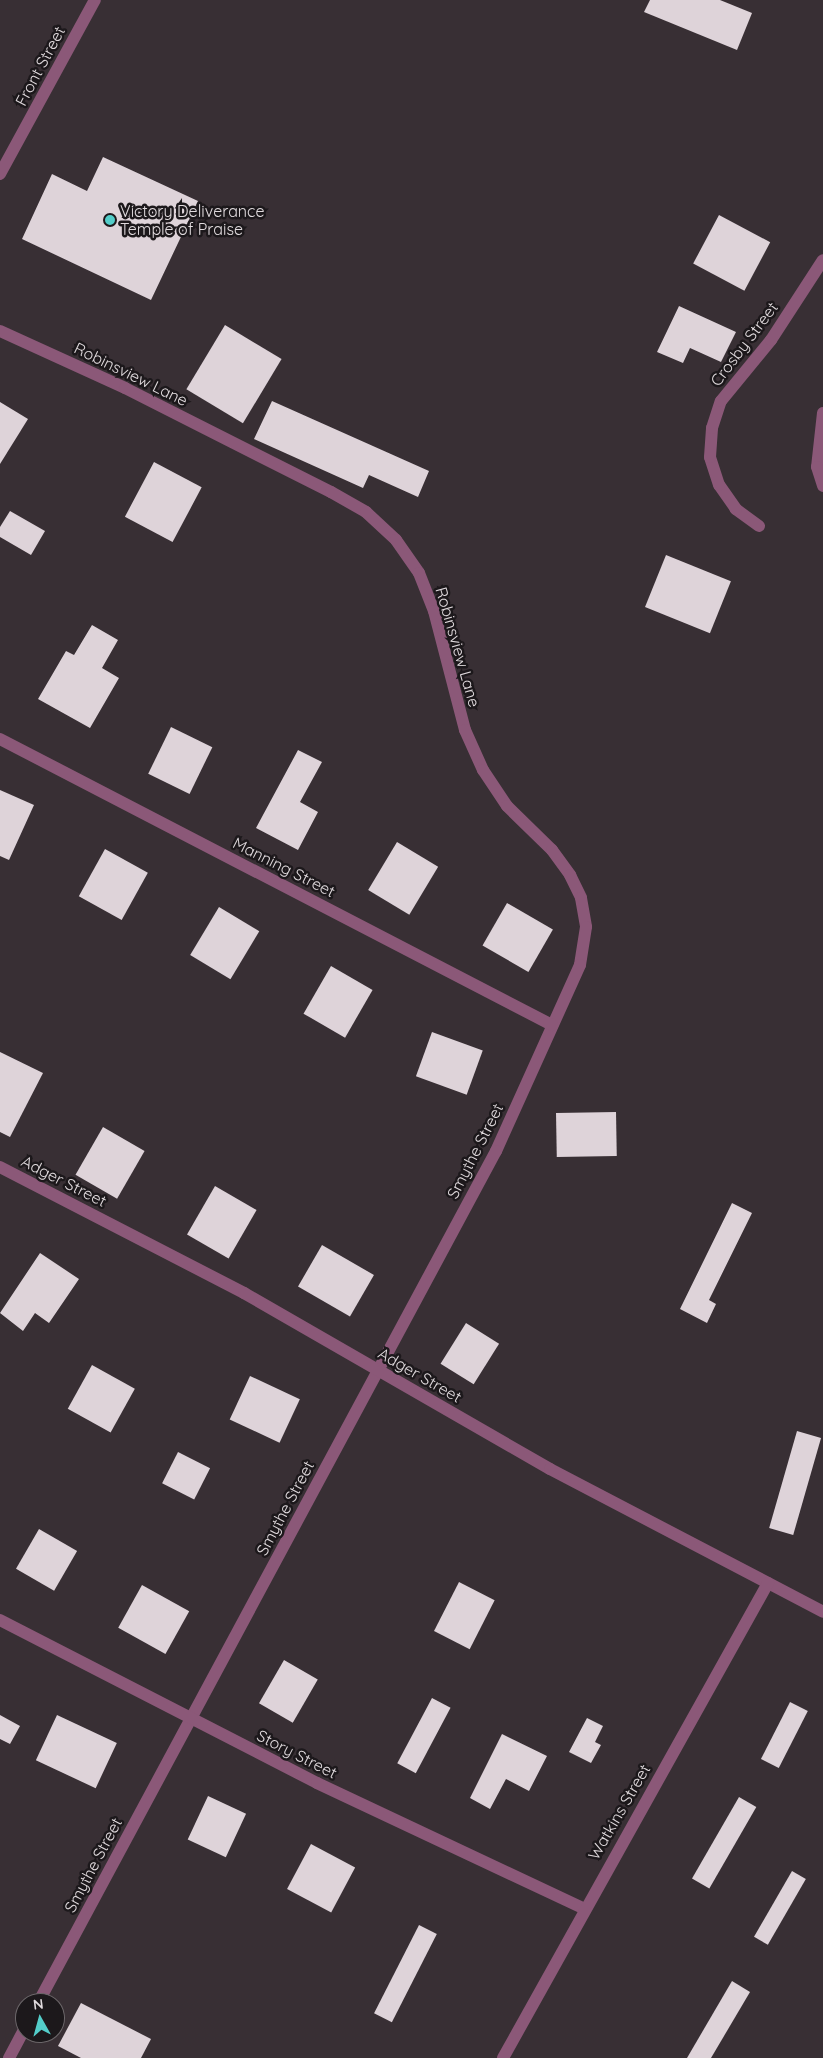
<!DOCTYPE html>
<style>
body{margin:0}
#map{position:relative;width:823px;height:2058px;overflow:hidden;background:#382f34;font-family:Quicksand,sans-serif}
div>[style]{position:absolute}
.building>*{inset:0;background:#ded3d9;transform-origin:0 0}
.minor>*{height:12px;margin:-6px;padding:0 6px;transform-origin:6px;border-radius:6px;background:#8b5878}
.dots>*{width:14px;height:14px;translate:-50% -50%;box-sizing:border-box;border:2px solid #1c181b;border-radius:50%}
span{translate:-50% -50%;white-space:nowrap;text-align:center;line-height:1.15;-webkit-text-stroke:5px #1c181b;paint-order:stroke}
.street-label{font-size:16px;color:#e1dbde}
.poi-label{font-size:16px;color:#e1dbde}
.left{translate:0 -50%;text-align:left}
.north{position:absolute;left:15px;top:1993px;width:50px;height:50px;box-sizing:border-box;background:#1c181b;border:1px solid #6b6669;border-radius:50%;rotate:353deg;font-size:14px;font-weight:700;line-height:20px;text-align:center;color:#e1dbde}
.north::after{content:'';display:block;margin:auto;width:18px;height:22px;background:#53cdc9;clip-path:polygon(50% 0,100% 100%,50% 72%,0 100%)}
</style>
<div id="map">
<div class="building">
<div style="clip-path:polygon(650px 0,720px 0,752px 13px,737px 50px,644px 12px)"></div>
<div style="clip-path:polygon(103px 157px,198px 201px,151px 300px,22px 239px,52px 174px,87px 191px)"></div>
<div style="left:719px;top:215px;width:58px;height:55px;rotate:28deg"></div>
<div style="clip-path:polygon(679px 306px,736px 332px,721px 362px,690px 348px,683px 363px,657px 352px)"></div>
<div style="left:225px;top:325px;width:66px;height:75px;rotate:31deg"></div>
<div style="clip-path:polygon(272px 401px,429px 471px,418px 497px,369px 475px,363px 488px,254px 439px)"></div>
<div style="clip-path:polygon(0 402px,28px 419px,0 464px)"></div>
<div style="left:154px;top:462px;width:54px;height:62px;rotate:28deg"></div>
<div style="clip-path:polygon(10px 511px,45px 531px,31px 555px,0 537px,0 527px)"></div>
<div style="left:666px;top:555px;width:70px;height:56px;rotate:22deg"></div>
<div style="clip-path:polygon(92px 625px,118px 640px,102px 668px,119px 678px,90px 728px,38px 699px,66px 651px,74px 655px)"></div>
<div style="left:171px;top:727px;width:46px;height:52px;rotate:26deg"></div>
<div style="clip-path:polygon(298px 750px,322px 762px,300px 802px,318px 812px,298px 850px,256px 828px)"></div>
<div style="clip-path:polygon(0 790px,34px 805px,9px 860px,0 856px)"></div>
<div style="left:397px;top:842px;width:48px;height:56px;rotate:31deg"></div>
<div style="left:105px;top:849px;width:49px;height:54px;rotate:29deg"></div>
<div style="left:507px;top:903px;width:53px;height:49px;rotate:30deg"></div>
<div style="left:219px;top:907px;width:47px;height:56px;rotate:31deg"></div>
<div style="left:331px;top:966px;width:48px;height:55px;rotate:30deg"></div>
<div style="left:432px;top:1032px;width:54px;height:47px;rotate:20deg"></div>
<div style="clip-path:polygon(0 1052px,43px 1073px,10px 1137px,0 1132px)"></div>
<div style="left:616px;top:1112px;width:44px;height:60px;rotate:89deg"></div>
<div style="left:103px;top:1127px;width:48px;height:55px;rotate:30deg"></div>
<div style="left:215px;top:1186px;width:48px;height:56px;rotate:30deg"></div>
<div style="clip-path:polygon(732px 1203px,752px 1213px,709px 1300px,716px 1304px,707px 1323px,680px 1309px)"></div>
<div style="left:322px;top:1245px;width:60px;height:48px;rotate:30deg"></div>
<div style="clip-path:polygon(40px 1253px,79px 1279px,49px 1323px,35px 1313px,23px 1331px,0 1313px)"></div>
<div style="left:466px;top:1323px;width:39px;height:48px;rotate:32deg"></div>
<div style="left:92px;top:1365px;width:49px;height:50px;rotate:29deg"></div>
<div style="left:250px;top:1376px;width:55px;height:48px;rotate:25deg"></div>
<div style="left:797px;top:1431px;width:25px;height:101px;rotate:16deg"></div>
<div style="left:178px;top:1452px;width:36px;height:35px;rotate:27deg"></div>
<div style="left:39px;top:1529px;width:44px;height:46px;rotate:30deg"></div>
<div style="left:459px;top:1582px;width:40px;height:55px;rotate:27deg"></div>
<div style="left:142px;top:1585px;width:54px;height:49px;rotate:29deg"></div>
<div style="left:284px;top:1660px;width:39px;height:50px;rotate:30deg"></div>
<div style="left:432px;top:1698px;width:21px;height:74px;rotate:28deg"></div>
<div style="left:790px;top:1702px;width:20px;height:64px;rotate:27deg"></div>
<div style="clip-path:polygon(0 1715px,20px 1726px,10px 1744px,0 1739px)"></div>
<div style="left:57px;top:1715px;width:66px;height:50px;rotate:25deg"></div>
<div style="clip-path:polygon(587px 1718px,603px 1726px,595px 1742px,601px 1745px,591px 1763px,569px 1752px)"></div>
<div style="clip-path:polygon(502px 1734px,547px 1756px,529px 1791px,506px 1779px,490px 1809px,470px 1798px)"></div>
<div style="left:208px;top:1796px;width:42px;height:48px;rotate:25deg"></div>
<div style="left:739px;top:1797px;width:20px;height:94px;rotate:30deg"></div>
<div style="left:311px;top:1844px;width:50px;height:51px;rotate:28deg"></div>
<div style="left:792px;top:1871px;width:16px;height:76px;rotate:30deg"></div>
<div style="left:419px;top:1925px;width:20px;height:99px;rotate:27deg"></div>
<div style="clip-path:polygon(732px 1981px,750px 1992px,711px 2058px,687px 2058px)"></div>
<div style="clip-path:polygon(81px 2003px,151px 2039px,141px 2058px,81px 2058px,58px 2046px)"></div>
</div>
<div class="minor">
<div style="left:0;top:174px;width:198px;rotate:-61.4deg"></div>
<div style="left:0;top:331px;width:137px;rotate:24.5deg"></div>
<div style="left:125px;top:388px;width:231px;rotate:26.8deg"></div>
<div style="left:331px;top:492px;width:40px;rotate:29.7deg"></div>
<div style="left:366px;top:512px;width:41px;rotate:43deg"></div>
<div style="left:396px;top:540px;width:40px;rotate:55.1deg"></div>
<div style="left:419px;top:573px;width:41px;rotate:68.5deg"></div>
<div style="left:434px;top:611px;width:123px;rotate:75.4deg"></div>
<div style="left:465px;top:730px;width:44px;rotate:65.8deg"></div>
<div style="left:483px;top:770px;width:43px;rotate:56.3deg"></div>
<div style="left:507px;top:806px;width:63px;rotate:44.4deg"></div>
<div style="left:552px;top:850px;width:31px;rotate:54deg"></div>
<div style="left:570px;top:875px;width:25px;rotate:64deg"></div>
<div style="left:581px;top:898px;width:29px;rotate:80deg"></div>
<div style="left:586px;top:927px;width:38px;rotate:99deg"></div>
<div style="left:580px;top:965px;width:204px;rotate:114.3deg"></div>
<div style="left:496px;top:1151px;width:967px;rotate:118.26deg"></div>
<div style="left:823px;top:413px;width:54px;rotate:96.3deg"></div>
<div style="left:817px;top:467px;width:20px;rotate:72deg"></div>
<div style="left:759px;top:526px;width:29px;rotate:-144deg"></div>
<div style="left:736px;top:509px;width:29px;rotate:-125deg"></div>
<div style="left:719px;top:485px;width:29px;rotate:-108deg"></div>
<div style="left:710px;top:457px;width:29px;rotate:-86deg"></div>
<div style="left:712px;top:428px;width:28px;rotate:-72deg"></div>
<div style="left:721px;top:401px;width:79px;rotate:-50.7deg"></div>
<div style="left:771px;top:340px;width:95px;rotate:-57deg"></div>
<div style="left:0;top:739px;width:622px;rotate:27.39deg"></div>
<div style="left:0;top:1167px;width:275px;rotate:27.3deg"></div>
<div style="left:244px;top:1293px;width:353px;rotate:29.9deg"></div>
<div style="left:550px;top:1469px;width:308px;rotate:27.6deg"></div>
<div style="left:0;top:1620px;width:356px;rotate:27.2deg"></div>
<div style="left:317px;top:1783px;width:294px;rotate:25.2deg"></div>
<div style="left:9px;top:2058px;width:34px;rotate:-62deg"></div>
<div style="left:503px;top:2058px;width:544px;rotate:-60.84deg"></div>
</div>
<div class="dots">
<div style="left:110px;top:220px;background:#53cdc9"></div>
</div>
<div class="street-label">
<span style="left:40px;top:66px;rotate:-62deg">Front Street</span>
<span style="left:744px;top:344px;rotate:-53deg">Crosby Street</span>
<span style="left:131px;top:374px;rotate:26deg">Robinsview Lane</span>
<span style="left:458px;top:647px;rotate:74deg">Robinsview Lane</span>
<span style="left:284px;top:867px;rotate:27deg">Manning Street</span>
<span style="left:475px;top:1151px;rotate:-63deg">Smythe Street</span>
<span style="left:64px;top:1181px;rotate:27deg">Adger Street</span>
<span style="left:420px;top:1375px;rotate:30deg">Adger Street</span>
<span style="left:285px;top:1508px;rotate:-62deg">Smythe Street</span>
<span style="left:297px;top:1754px;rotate:27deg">Story Street</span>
<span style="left:619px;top:1812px;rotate:-60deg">Watkins Street</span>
<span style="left:93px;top:1865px;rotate:-62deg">Smythe Street</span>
</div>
<div class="poi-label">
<span class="left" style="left:120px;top:220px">Victory Deliverance<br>Temple of Praise</span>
</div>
<div class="north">N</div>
</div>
